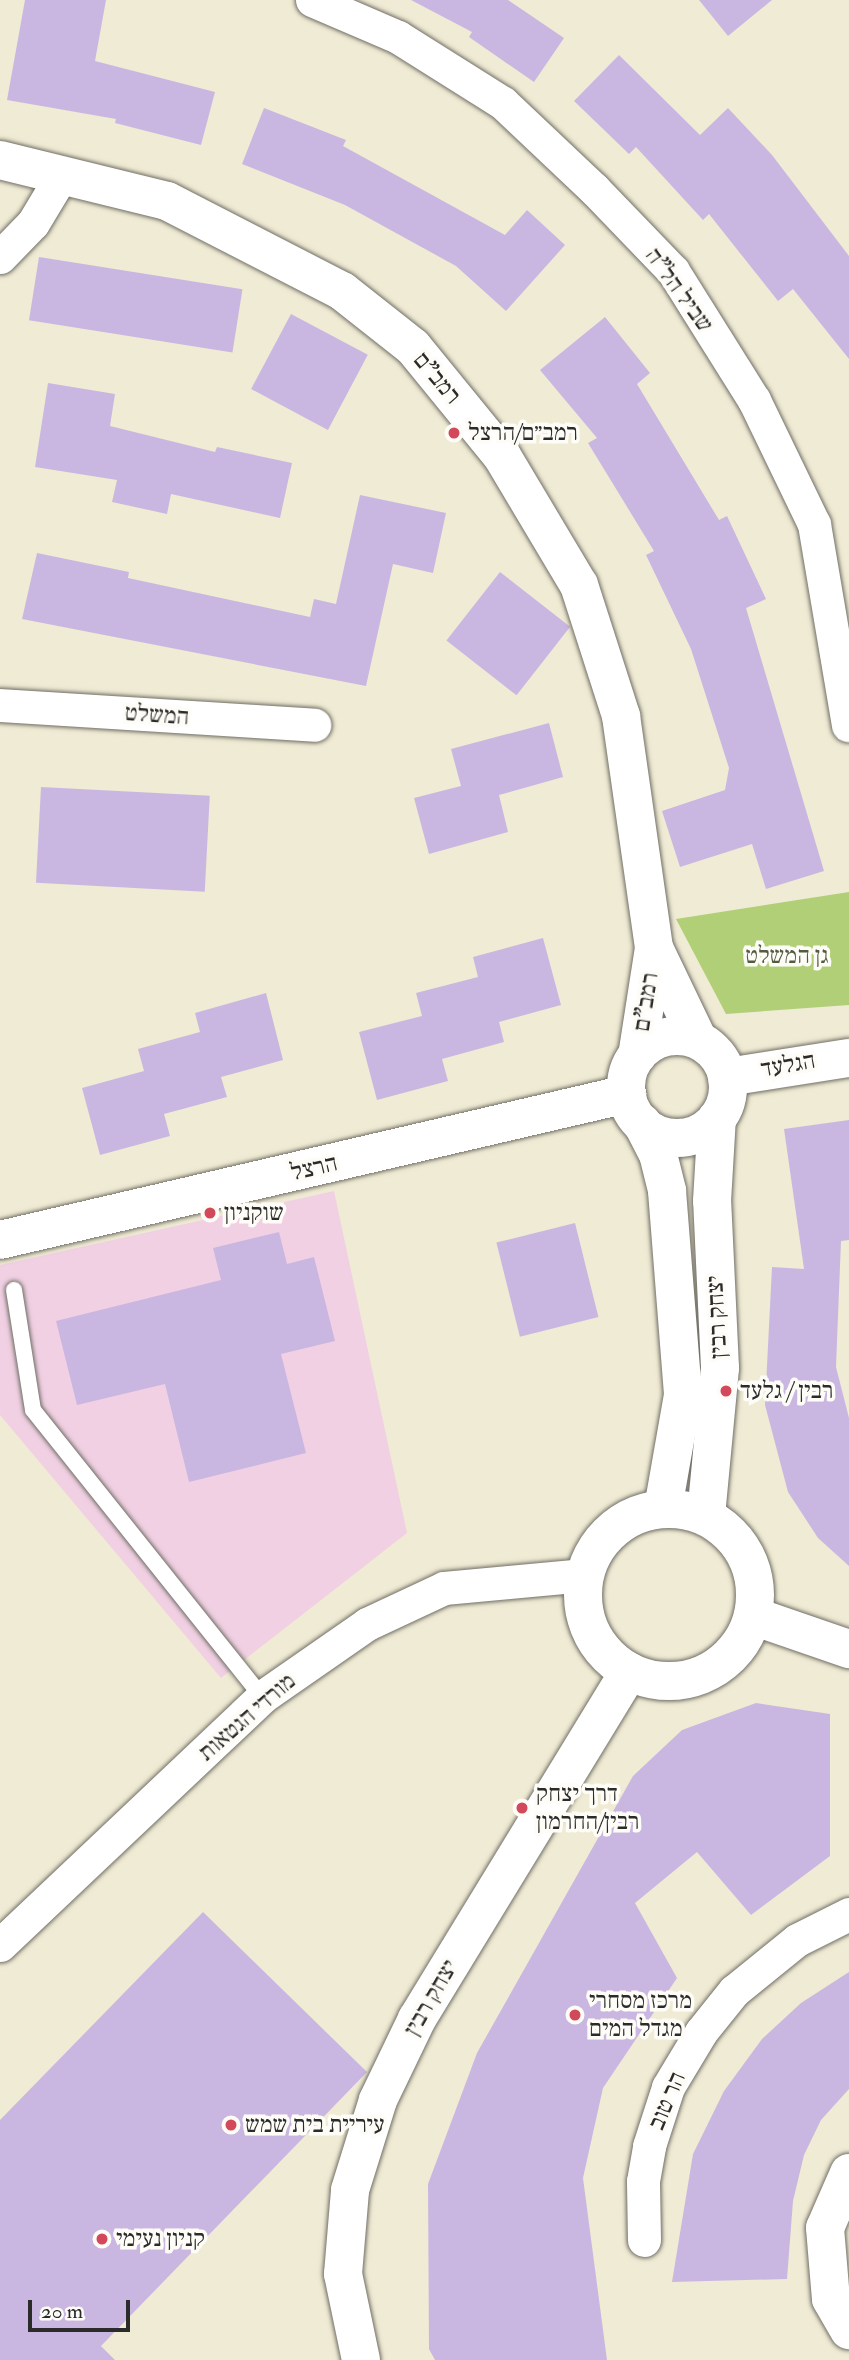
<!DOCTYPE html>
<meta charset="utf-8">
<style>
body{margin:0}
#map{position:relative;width:849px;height:2360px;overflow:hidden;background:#f0ebd4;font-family:"IM FELL Double Pica","Frank Ruhl Libre",serif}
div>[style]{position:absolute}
.built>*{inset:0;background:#f1d0e3}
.green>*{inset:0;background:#b1cf76}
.building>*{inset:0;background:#cab7e1;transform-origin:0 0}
.roads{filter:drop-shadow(0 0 2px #706e66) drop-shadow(0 0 2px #706e66)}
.lane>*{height:16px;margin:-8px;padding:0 8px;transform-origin:8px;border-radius:8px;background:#fff}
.street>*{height:33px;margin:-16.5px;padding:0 16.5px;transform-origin:16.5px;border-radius:16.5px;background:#fff}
.secondary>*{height:38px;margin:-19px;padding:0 19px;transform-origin:19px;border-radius:19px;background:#fff}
.secondary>.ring{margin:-19px;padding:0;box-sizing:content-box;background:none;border:38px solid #fff;border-radius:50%}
.dots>*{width:19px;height:19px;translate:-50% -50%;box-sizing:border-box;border:4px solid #fdfcf7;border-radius:50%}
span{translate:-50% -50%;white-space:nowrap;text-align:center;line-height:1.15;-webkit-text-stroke:7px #fdfcf7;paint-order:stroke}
.street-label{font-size:24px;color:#2b2b2b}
.poi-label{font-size:24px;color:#2b2b2b}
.left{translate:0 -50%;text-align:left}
.park-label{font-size:24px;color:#535c42}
.scale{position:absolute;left:28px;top:2300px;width:102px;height:32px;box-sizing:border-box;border:4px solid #2b2b2b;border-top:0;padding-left:9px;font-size:21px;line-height:24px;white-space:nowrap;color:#2b2b2b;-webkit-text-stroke:5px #fdfcf7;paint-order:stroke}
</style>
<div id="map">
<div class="built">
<div style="clip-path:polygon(334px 1191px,407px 1533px,221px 1678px,0 1415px,0 1265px)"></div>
</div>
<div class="green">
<div style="clip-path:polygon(849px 892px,849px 1005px,726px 1014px,676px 919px)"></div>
</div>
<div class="building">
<div style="clip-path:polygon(25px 0,106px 0,95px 61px,215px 92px,201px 145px,115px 123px,116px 119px,7px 100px)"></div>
<div style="clip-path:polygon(411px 0,508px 0,564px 38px,534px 82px,469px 37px,472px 32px)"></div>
<div style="clip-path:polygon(699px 0,772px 0,728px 36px)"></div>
<div style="clip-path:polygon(619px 55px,700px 135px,728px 108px,772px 155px,849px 256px,849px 359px,793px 289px,778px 301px,709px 214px,703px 220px,636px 147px,629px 154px,574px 101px)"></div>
<div style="clip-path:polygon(264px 108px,346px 140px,343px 146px,505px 235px,527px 210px,565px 245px,506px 311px,456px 266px,345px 205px,242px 164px)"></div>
<div style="left:39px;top:257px;width:206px;height:64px;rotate:9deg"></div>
<div style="left:291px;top:314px;width:87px;height:85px;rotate:28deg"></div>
<div style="clip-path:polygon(605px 317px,650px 373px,637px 384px,719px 520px,727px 516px,766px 599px,746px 608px,824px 871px,766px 889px,752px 844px,680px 867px,662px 811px,725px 790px,729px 768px,691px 649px,646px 555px,654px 551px,588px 443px,597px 438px,540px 370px)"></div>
<div style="clip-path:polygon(48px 383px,115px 394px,110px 426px,215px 452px,217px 447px,292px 463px,280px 518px,171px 494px,167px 514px,112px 502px,117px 480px,35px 467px)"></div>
<div style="clip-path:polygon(360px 495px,446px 513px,433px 573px,393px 564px,366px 686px,22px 619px,37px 553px,129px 572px,128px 578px,310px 617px,314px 599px,336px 604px)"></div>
<div style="left:500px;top:572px;width:89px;height:87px;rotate:38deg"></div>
<div style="clip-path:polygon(549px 723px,563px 777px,499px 795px,508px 832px,429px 854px,414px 798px,461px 786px,451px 749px)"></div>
<div style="left:41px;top:787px;width:169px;height:96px;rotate:3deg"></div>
<div style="clip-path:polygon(543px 938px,561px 1005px,499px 1022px,504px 1042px,442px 1059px,448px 1081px,377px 1100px,359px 1032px,422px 1016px,416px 993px,478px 977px,473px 957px)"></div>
<div style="clip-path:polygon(266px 993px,283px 1060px,221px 1077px,227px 1097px,164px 1114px,170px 1136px,100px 1155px,82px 1088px,144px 1071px,138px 1049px,200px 1032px,195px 1013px)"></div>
<div style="clip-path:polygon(849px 1120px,849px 1240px,841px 1241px,836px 1367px,849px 1418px,849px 1566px,818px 1538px,788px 1492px,765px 1405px,772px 1267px,804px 1269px,784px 1129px)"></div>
<div style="left:575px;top:1223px;width:97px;height:81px;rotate:76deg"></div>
<div style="clip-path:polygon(279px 1232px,287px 1264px,314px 1257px,335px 1341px,281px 1354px,306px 1453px,189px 1482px,165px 1384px,77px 1405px,56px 1321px,221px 1280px,213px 1248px)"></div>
<div style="clip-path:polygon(756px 1703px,830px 1714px,830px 1856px,751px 1915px,697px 1852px,635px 1903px,677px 1978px,603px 2088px,583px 2178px,607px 2360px,435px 2360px,429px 2349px,428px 2184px,477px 2053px,633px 1776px,682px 1730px)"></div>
<div style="clip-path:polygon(203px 1912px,367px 2072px,101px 2346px,115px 2360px,0 2360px,0 2120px)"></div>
<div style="clip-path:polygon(849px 1972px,849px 2089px,821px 2120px,804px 2155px,793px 2201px,787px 2279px,672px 2282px,693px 2154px,724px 2091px,762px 2039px,801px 2003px)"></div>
</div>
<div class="roads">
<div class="lane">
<div style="left:14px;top:1290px;width:121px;rotate:81deg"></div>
<div style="left:33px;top:1410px;width:367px;rotate:51.4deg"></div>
</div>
<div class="street">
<div style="left:312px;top:0;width:94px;rotate:23.3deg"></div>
<div style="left:398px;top:37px;width:124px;rotate:32.2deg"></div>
<div style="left:503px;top:103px;width:125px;rotate:43.4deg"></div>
<div style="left:594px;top:189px;width:114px;rotate:46.1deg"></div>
<div style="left:673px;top:271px;width:152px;rotate:57.9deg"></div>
<div style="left:754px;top:400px;width:138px;rotate:64.2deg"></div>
<div style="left:814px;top:524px;width:204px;rotate:80.4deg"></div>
<div style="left:0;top:257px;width:47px;rotate:-45.9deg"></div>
<div style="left:33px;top:223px;width:58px;rotate:-59deg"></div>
<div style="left:0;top:705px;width:315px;rotate:3.6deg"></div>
<div style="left:0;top:1945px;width:361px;rotate:-43.4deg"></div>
<div style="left:262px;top:1697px;width:128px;rotate:-34.8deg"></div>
<div style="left:367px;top:1624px;width:85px;rotate:-25.1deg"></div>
<div style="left:444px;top:1588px;width:141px;rotate:-5.3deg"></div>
<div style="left:644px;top:2240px;width:59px;rotate:-91deg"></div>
<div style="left:643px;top:2181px;width:36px;rotate:-80deg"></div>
<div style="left:649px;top:2146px;width:62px;rotate:-72.1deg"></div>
<div style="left:668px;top:2087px;width:64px;rotate:-59deg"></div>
<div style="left:701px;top:2032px;width:53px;rotate:-51.2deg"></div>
<div style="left:734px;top:1991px;width:81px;rotate:-39deg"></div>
<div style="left:797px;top:1940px;width:58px;rotate:-26.6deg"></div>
</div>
<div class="secondary">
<div style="left:0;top:160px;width:172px;rotate:13.8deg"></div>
<div style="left:167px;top:201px;width:197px;rotate:27.2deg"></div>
<div style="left:342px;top:291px;width:90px;rotate:38.3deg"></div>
<div style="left:413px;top:347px;width:141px;rotate:50.8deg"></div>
<div style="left:502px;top:456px;width:150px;rotate:59.2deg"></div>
<div style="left:579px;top:585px;width:138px;rotate:72.2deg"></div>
<div style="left:621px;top:716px;width:234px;rotate:81.9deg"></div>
<div style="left:654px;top:948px;width:109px;rotate:98.9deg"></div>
<div style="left:654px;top:948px;width:102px;rotate:64.4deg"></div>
<div class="ring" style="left:626px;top:1036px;width:64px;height:64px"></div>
<div style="left:727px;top:1077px;width:123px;rotate:-8.9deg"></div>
<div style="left:642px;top:1123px;width:35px;rotate:63deg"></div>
<div style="left:658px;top:1154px;width:38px;rotate:76deg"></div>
<div style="left:667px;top:1191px;width:205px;rotate:85.5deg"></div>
<div style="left:683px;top:1395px;width:115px;rotate:100deg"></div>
<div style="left:0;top:1240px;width:644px;rotate:-13.11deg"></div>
<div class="ring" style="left:583px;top:1509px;width:134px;height:134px"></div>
<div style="left:706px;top:1516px;width:149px;rotate:-84.6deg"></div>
<div style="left:720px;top:1368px;width:167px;rotate:-92.7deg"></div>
<div style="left:712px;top:1201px;width:83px;rotate:-86.6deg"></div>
<div style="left:753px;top:1616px;width:102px;rotate:19deg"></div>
<div style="left:849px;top:2173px;width:60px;rotate:113.6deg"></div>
<div style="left:825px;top:2228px;width:71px;rotate:85.2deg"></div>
<div style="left:831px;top:2299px;width:36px;rotate:60deg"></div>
<div style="left:361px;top:2360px;width:88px;rotate:-101.8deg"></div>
<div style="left:343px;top:2274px;width:84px;rotate:-85.2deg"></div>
<div style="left:350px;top:2190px;width:94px;rotate:-72.7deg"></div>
<div style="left:378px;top:2100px;width:90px;rotate:-64.3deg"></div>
<div style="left:417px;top:2019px;width:407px;rotate:-58.6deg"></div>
</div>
</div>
<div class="dots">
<div style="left:454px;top:433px;background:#d1495b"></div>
<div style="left:210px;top:1213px;background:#d1495b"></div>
<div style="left:726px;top:1391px;background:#d1495b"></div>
<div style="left:522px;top:1808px;background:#d1495b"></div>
<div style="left:575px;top:2015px;background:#d1495b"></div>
<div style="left:231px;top:2125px;background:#d1495b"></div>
<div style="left:102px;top:2239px;background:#d1495b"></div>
</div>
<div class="street-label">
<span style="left:679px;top:290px;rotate:54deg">שביל הל"ה</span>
<span style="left:437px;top:378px;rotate:50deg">רמב"ם</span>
<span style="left:157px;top:715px;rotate:4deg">המשלט</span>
<span style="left:646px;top:1002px;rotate:-81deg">רמב"ם</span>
<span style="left:788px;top:1065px;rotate:-10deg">הגלעד</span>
<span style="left:314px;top:1168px;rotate:-13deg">הרצל</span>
<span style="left:717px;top:1317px;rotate:-93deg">יצחק רבין</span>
<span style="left:247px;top:1717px;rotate:-41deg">מורדי הגטאות</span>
<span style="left:431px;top:1998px;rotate:-60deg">יצחק רבין</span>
<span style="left:667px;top:2101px;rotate:-67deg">הר טוב</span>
</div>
<div class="poi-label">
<span class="left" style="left:468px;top:433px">רמב״ם/הרצל</span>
<span class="left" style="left:224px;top:1213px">שוקניון</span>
<span class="left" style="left:740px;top:1391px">רבין / גלעד</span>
<span class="left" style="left:536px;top:1808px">דרך יצחק<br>רבין/החרמון</span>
<span class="left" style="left:589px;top:2015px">מרכז מסחרי<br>מגדל המים</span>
<span class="left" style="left:245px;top:2125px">עיריית בית שמש</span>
<span class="left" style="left:116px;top:2239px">קניון נעימי</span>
</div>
<div class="park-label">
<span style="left:787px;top:956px">גן המשלט</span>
</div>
<div class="scale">20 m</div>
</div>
